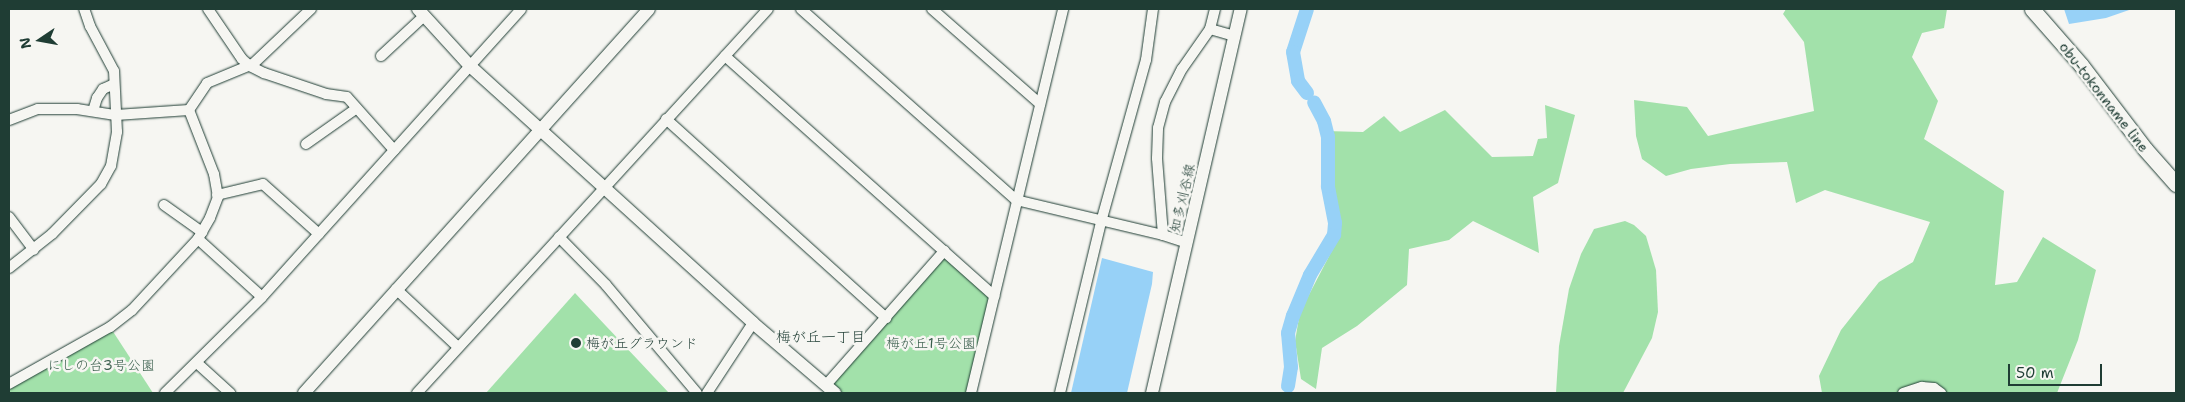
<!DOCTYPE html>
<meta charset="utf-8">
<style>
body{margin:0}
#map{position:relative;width:2185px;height:402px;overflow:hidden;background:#f6f6f2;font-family:"Shantell Sans","Klee One",sans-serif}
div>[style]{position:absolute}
.green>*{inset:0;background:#a2e1aa}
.water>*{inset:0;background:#97d1f7}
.canal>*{height:14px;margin:-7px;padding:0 7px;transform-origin:7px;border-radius:7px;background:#97d1f7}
.roads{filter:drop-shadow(0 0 1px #1f3d34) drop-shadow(0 0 1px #1f3d34)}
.minor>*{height:10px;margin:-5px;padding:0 5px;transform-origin:5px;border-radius:5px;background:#f6f6f2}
.tertiary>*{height:12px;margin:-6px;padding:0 6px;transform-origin:6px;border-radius:6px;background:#f6f6f2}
.secondary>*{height:15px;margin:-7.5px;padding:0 7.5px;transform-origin:7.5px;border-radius:7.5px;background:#f6f6f2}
.dots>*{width:14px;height:14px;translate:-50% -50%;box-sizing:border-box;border:2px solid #f6f6f2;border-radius:50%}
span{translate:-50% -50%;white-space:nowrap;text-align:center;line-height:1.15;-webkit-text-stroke:5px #f6f6f2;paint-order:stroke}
.street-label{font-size:14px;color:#1f3d34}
.poi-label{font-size:14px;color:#1f3d34}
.left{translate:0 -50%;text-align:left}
.park-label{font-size:14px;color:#395e4c}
.neighbourhood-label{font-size:15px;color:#1f3d34}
.frame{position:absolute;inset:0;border:10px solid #1f3d34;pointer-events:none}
.north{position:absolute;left:15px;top:15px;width:50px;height:50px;-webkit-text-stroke:4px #f6f6f2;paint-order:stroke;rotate:258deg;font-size:14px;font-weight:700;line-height:20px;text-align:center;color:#1f3d34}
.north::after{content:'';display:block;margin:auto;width:18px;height:22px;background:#1f3d34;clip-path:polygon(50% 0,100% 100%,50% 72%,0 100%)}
.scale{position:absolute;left:2008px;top:364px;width:94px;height:22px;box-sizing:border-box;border:2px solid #1f3d34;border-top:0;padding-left:6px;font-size:15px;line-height:18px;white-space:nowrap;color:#1f3d34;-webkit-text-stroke:4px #f6f6f2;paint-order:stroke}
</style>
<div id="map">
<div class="green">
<div style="clip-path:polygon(1786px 9px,1947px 9px,1944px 28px,1922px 33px,1912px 57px,1938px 101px,1924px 139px,2004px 191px,1995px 285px,2017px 282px,2043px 237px,2096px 270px,2078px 340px,2057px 393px,1822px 393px,1819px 376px,1841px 330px,1879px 282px,1913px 262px,1930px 222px,1825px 190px,1796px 203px,1787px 162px,1730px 164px,1691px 169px,1666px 176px,1642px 159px,1636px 136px,1634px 100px,1687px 107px,1708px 136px,1814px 111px,1804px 42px,1783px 14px)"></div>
<div style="clip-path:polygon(1545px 105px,1575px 115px,1558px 183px,1533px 197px,1539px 253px,1473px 221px,1449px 240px,1409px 249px,1407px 285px,1357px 326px,1322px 348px,1316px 389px,1301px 379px,1295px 341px,1300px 312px,1338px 239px,1325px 131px,1363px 132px,1384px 116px,1400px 132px,1445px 110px,1492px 157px,1533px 156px,1538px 139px,1547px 138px)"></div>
<div style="clip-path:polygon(1625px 221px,1634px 225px,1646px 236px,1656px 270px,1658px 312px,1652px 338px,1623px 393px,1556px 393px,1559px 346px,1569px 289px,1581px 254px,1594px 229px)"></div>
<div style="clip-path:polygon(944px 251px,994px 296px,971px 393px,835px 393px,826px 385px)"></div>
<div style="clip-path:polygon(575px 293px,669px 393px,486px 393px)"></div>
<div style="clip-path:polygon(110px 327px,153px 393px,9px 393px,9px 384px)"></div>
</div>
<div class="water">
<div style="clip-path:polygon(2064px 9px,2132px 9px,2106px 18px,2069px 24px)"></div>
<div style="clip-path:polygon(1102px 258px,1153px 272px,1152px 284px,1127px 393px,1071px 393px)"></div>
</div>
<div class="canal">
<div style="left:1307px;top:9px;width:45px;rotate:108deg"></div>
<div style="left:1293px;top:52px;width:29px;rotate:80deg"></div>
<div style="left:1298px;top:81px;width:15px;rotate:53deg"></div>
<div style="left:1288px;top:386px;width:19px;rotate:-81deg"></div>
<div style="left:1291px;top:367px;width:34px;rotate:-95deg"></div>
<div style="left:1288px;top:333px;width:18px;rotate:-74deg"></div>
<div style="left:1293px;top:316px;width:44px;rotate:-67.5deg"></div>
<div style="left:1310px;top:275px;width:47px;rotate:-59deg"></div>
<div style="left:1334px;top:235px;width:12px;rotate:-85deg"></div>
<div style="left:1335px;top:223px;width:38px;rotate:-101deg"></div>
<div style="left:1328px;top:186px;width:49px;rotate:-90deg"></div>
<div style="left:1328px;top:137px;width:16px;rotate:-104deg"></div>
<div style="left:1324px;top:121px;width:21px;rotate:-118deg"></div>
</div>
<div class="roads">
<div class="minor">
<div style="left:208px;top:9px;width:60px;rotate:55.8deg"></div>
<div style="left:242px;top:59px;width:11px;rotate:41deg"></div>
<div style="left:250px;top:66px;width:16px;rotate:27deg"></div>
<div style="left:264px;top:73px;width:65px;rotate:18.7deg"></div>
<div style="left:326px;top:94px;width:21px;rotate:8deg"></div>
<div style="left:347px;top:97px;width:71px;rotate:48.4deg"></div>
<div style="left:801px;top:9px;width:288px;rotate:41.6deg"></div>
<div style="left:1016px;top:200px;width:151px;rotate:13.4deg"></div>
<div style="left:1163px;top:235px;width:25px;rotate:18deg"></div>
<div style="left:932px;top:9px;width:144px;rotate:41.3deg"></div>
<div style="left:1210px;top:29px;width:26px;rotate:16deg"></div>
<div style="left:381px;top:56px;width:59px;rotate:-42.9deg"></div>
<div style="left:725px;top:56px;width:361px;rotate:41.7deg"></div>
<div style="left:189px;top:110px;width:32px;rotate:-56deg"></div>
<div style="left:207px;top:83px;width:50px;rotate:-22.4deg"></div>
<div style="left:253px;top:64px;width:80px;rotate:-43.5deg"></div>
<div style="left:93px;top:111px;width:14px;rotate:-73deg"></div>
<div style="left:97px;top:98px;width:11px;rotate:-56deg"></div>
<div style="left:103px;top:89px;width:12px;rotate:-24deg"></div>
<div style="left:666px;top:119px;width:297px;rotate:42.1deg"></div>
<div style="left:9px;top:120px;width:31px;rotate:-21deg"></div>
<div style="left:38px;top:109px;width:39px"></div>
<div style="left:77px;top:109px;width:39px;rotate:9deg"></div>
<div style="left:116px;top:115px;width:73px;rotate:-3.9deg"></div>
<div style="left:189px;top:110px;width:69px;rotate:68.7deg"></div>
<div style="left:214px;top:174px;width:23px;rotate:80deg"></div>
<div style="left:218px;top:197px;width:22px;rotate:111deg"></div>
<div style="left:210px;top:218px;width:24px;rotate:120deg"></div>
<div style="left:198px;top:239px;width:97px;rotate:132.9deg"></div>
<div style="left:132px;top:310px;width:28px;rotate:142deg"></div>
<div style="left:110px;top:327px;width:116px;rotate:150.6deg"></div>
<div style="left:306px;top:144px;width:62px;rotate:-35.2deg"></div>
<div style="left:217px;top:195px;width:47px;rotate:-13.4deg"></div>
<div style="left:263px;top:184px;width:75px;rotate:41.8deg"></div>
<div style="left:164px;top:205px;width:47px;rotate:35.4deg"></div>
<div style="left:9px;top:217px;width:41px;rotate:52.9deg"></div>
<div style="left:1163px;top:235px;width:77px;rotate:-94.5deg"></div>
<div style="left:1157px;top:158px;width:30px;rotate:-88deg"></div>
<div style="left:1158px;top:128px;width:27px;rotate:-75deg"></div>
<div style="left:1165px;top:102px;width:37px;rotate:-63deg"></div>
<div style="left:1182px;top:69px;width:49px;rotate:-55deg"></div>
<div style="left:1210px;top:29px;width:21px;rotate:-76deg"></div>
<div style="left:559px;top:237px;width:67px;rotate:45.6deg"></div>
<div style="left:606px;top:285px;width:141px;rotate:49.9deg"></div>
<div style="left:198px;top:239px;width:86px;rotate:42.2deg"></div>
<div style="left:9px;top:268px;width:55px;rotate:-38.3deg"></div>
<div style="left:52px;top:234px;width:70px;rotate:-45.6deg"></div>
<div style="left:101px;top:184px;width:21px;rotate:-61deg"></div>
<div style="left:111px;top:166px;width:35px;rotate:-80deg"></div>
<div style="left:117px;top:132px;width:61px;rotate:-92.8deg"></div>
<div style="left:114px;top:71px;width:51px;rotate:-118.1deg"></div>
<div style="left:90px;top:26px;width:18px;rotate:-109deg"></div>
<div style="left:396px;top:289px;width:85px;rotate:43.1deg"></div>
<div style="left:197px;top:363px;width:45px;rotate:42.3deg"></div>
<div style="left:826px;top:385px;width:179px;rotate:-48.6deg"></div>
<div style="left:165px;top:393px;width:136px;rotate:-44.7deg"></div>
<div style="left:262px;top:297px;width:387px;rotate:-48deg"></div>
<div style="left:417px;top:393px;width:520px;rotate:-47.57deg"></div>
<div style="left:707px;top:393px;width:84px;rotate:-56.7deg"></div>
<div style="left:971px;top:393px;width:395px;rotate:-76.5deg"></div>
<div style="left:1060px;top:393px;width:176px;rotate:-76.5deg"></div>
<div style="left:1101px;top:222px;width:168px;rotate:-74.5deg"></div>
<div style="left:1146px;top:60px;width:51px;rotate:-82.2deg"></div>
<div style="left:1903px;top:393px;width:20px;rotate:-18deg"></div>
<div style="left:1922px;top:387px;width:12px;rotate:5deg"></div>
<div style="left:1934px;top:388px;width:9px;rotate:36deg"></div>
</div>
<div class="tertiary">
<div style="left:418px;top:9px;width:77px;rotate:47.6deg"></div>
<div style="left:470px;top:66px;width:382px;rotate:42.2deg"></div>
<div style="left:753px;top:323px;width:108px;rotate:40.5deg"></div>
<div style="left:304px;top:393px;width:516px;rotate:-48.06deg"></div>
<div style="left:1152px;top:393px;width:394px;rotate:-77deg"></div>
</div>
<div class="secondary">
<div style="left:2032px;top:9px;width:74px;rotate:48.8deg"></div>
<div style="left:2081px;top:65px;width:106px;rotate:52.7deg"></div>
<div style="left:2145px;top:149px;width:47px;rotate:48.5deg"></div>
</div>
</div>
<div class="dots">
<div style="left:576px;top:343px;background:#1f3d34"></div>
</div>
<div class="street-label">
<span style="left:2104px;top:97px;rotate:52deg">obu-tokonname line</span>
<span style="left:1182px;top:198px;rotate:-77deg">知多刈谷線</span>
</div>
<div class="poi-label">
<span class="left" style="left:586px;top:343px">梅が丘グラウンド</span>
</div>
<div class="park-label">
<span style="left:931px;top:343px">梅が丘1号公園</span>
<span style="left:101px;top:365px">にしの台3号公園</span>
</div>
<div class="neighbourhood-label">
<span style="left:821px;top:338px">梅が丘一丁目</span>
</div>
<div class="frame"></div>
<div class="north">N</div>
<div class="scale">50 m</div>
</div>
